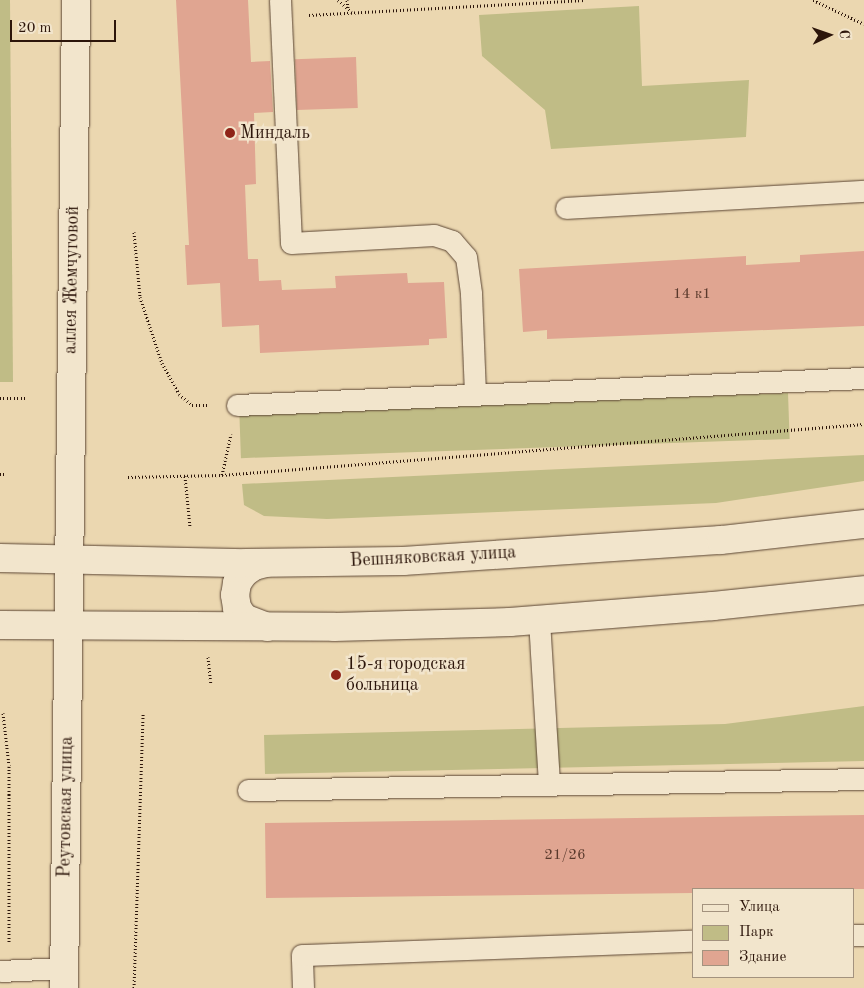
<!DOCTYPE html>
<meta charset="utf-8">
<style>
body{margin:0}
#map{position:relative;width:864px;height:988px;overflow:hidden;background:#ebd7b0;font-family:"Old Standard TT",serif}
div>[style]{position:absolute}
.green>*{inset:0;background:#c0bc86;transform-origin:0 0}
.building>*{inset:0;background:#e0a591;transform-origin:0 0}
.path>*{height:3px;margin-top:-1.5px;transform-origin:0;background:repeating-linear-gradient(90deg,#2c150a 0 1px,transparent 0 3.5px)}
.roads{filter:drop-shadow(0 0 1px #5c4634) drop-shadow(0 0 1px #5c4634)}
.service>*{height:21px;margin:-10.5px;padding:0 10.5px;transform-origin:10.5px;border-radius:10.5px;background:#f2e5cc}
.minor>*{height:28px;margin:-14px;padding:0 14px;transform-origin:14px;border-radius:14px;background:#f2e5cc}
.tertiary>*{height:28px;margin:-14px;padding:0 14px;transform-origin:14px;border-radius:14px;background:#f2e5cc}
.secondary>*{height:28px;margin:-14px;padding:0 14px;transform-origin:14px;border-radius:14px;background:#f2e5cc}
.dots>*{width:14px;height:14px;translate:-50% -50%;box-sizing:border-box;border:2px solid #f2e5cc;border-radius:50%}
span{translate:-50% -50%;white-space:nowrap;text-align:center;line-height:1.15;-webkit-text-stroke:5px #f2e5cc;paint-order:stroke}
.number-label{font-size:15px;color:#59392c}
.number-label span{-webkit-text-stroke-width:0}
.poi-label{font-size:18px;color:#2c150a}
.left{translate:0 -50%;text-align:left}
.street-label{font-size:18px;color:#2c150a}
.legend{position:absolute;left:692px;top:888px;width:162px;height:90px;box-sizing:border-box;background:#f2e5cc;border:1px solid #a3927e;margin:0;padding:6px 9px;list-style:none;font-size:15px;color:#2c150a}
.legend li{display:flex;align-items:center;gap:10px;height:25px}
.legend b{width:25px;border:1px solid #a3927e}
.north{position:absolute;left:804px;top:10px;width:50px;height:50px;-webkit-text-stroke:4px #f2e5cc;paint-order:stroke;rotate:87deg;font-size:14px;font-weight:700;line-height:20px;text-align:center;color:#2c150a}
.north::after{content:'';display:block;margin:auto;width:18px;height:22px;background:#2c150a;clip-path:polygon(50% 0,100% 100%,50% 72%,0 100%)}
.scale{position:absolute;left:10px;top:20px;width:106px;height:22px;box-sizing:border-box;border:2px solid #2c150a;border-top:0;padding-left:6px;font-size:15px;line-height:18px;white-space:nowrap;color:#2c150a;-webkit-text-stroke:4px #f2e5cc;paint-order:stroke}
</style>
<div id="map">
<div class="green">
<div style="clip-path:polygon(0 0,10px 0,13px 382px,0 382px)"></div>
<div style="clip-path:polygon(639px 6px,642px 86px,749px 80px,746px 137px,551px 149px,545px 110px,482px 56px,479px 15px)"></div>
<div style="left:788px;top:393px;width:46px;height:549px;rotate:88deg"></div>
<div style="clip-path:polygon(864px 455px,864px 481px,716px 503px,327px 519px,264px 516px,244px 505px,242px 484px)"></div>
<div style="clip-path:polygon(864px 706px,864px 761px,265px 774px,264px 735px,725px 724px)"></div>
</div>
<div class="building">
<div style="clip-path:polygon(176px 0,248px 0,251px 62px,270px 61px,273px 112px,254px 113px,256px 184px,245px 185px,248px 259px,258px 259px,259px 281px,281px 280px,282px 290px,336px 288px,335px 276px,407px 273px,408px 283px,444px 282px,447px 338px,429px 339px,429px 345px,260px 353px,259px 325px,222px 327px,220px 283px,187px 285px,185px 245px,189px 245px)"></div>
<div style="left:356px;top:57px;width:51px;height:61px;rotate:88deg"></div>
<div style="clip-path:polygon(864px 251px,864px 326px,547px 339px,547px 330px,523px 332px,519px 269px,746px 256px,746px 265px,800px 262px,800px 255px)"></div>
<div style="clip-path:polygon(864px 815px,864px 889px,693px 889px,693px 893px,266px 898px,265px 823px)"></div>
</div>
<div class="path">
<div style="left:338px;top:0;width:18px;rotate:41deg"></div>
<div style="left:347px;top:0;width:8px;rotate:83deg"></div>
<div style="left:813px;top:0;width:56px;rotate:25.2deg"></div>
<div style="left:309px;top:15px;width:276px;rotate:-3.1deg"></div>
<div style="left:134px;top:232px;width:65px;rotate:84.7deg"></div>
<div style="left:140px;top:297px;width:70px;rotate:71.6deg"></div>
<div style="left:162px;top:363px;width:35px;rotate:61deg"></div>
<div style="left:179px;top:394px;width:17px;rotate:40deg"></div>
<div style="left:192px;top:405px;width:18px"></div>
<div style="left:0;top:398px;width:25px"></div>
<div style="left:0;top:474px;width:4px"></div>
<div style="left:222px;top:475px;width:42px;rotate:-77.6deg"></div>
<div style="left:185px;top:476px;width:51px;rotate:84.4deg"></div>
<div style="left:128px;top:477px;width:94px;rotate:-1.2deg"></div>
<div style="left:222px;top:475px;width:644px;rotate:-4.54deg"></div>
<div style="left:208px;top:657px;width:27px;rotate:84deg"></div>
<div style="left:3px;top:713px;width:53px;rotate:83.5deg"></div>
<div style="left:9px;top:766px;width:176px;rotate:90deg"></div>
<div style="left:134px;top:988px;width:275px;rotate:-88.1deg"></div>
</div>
<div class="roads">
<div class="service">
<div style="left:280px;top:0;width:243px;rotate:87.4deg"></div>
<div style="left:291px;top:243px;width:143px;rotate:-3.2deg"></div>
<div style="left:434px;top:235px;width:19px;rotate:18deg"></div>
<div style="left:452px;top:241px;width:21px;rotate:49deg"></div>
<div style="left:466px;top:257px;width:37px;rotate:82deg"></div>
<div style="left:471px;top:294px;width:101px;rotate:87.7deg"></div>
<div style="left:566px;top:208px;width:298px;rotate:-3.3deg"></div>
<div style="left:237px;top:405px;width:628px;rotate:-2.47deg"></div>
<div style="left:539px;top:620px;width:164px;rotate:86.5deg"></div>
<div style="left:248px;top:790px;width:616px;rotate:-1.02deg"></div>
<div style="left:853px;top:935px;width:11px"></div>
<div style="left:0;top:971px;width:64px;rotate:-2.7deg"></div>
<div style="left:303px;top:988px;width:33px;rotate:-92deg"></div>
<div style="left:302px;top:955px;width:391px;rotate:-2.1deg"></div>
</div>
<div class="minor">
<div style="left:266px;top:563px;width:12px;rotate:166deg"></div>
<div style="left:254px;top:566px;width:12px;rotate:145deg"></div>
<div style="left:244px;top:573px;width:12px;rotate:125deg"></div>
<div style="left:237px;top:583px;width:12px;rotate:99deg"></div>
<div style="left:235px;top:595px;width:13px;rotate:81deg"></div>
<div style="left:237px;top:608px;width:12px;rotate:55deg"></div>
<div style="left:244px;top:618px;width:25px;rotate:21deg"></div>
</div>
<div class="tertiary">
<div style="left:64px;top:988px;width:988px;rotate:-89.3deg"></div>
</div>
<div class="secondary">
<div style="left:0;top:558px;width:246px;rotate:1.2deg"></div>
<div style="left:246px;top:563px;width:157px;rotate:-0.7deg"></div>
<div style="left:403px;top:561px;width:319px;rotate:-3.8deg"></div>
<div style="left:721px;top:540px;width:144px;rotate:-6.4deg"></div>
<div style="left:0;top:625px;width:334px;rotate:0.3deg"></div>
<div style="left:334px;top:627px;width:176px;rotate:-1.6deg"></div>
<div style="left:510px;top:622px;width:204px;rotate:-4.5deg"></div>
<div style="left:713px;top:606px;width:152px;rotate:-6deg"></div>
</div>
</div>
<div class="dots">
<div style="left:230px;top:133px;background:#8f2418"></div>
<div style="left:336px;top:675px;background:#8f2418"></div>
</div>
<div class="number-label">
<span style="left:692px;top:295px">14 к1</span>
<span style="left:565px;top:856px">21/26</span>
</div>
<div class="poi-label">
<span class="left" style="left:240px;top:133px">Миндаль</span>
<span class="left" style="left:346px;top:675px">15-я городская<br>больница</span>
</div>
<div class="street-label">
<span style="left:72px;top:280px;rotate:-89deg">аллея Жемчуговой</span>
<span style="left:433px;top:557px;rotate:-3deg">Вешняковская улица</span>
<span style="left:66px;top:807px;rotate:-89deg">Реутовская улица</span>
</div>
<ul class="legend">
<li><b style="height:6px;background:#f2e5cc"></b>Улица</li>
<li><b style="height:14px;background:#c0bc86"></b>Парк</li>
<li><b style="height:14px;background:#e0a591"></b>Здание</li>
</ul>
<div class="north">С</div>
<div class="scale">20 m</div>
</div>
